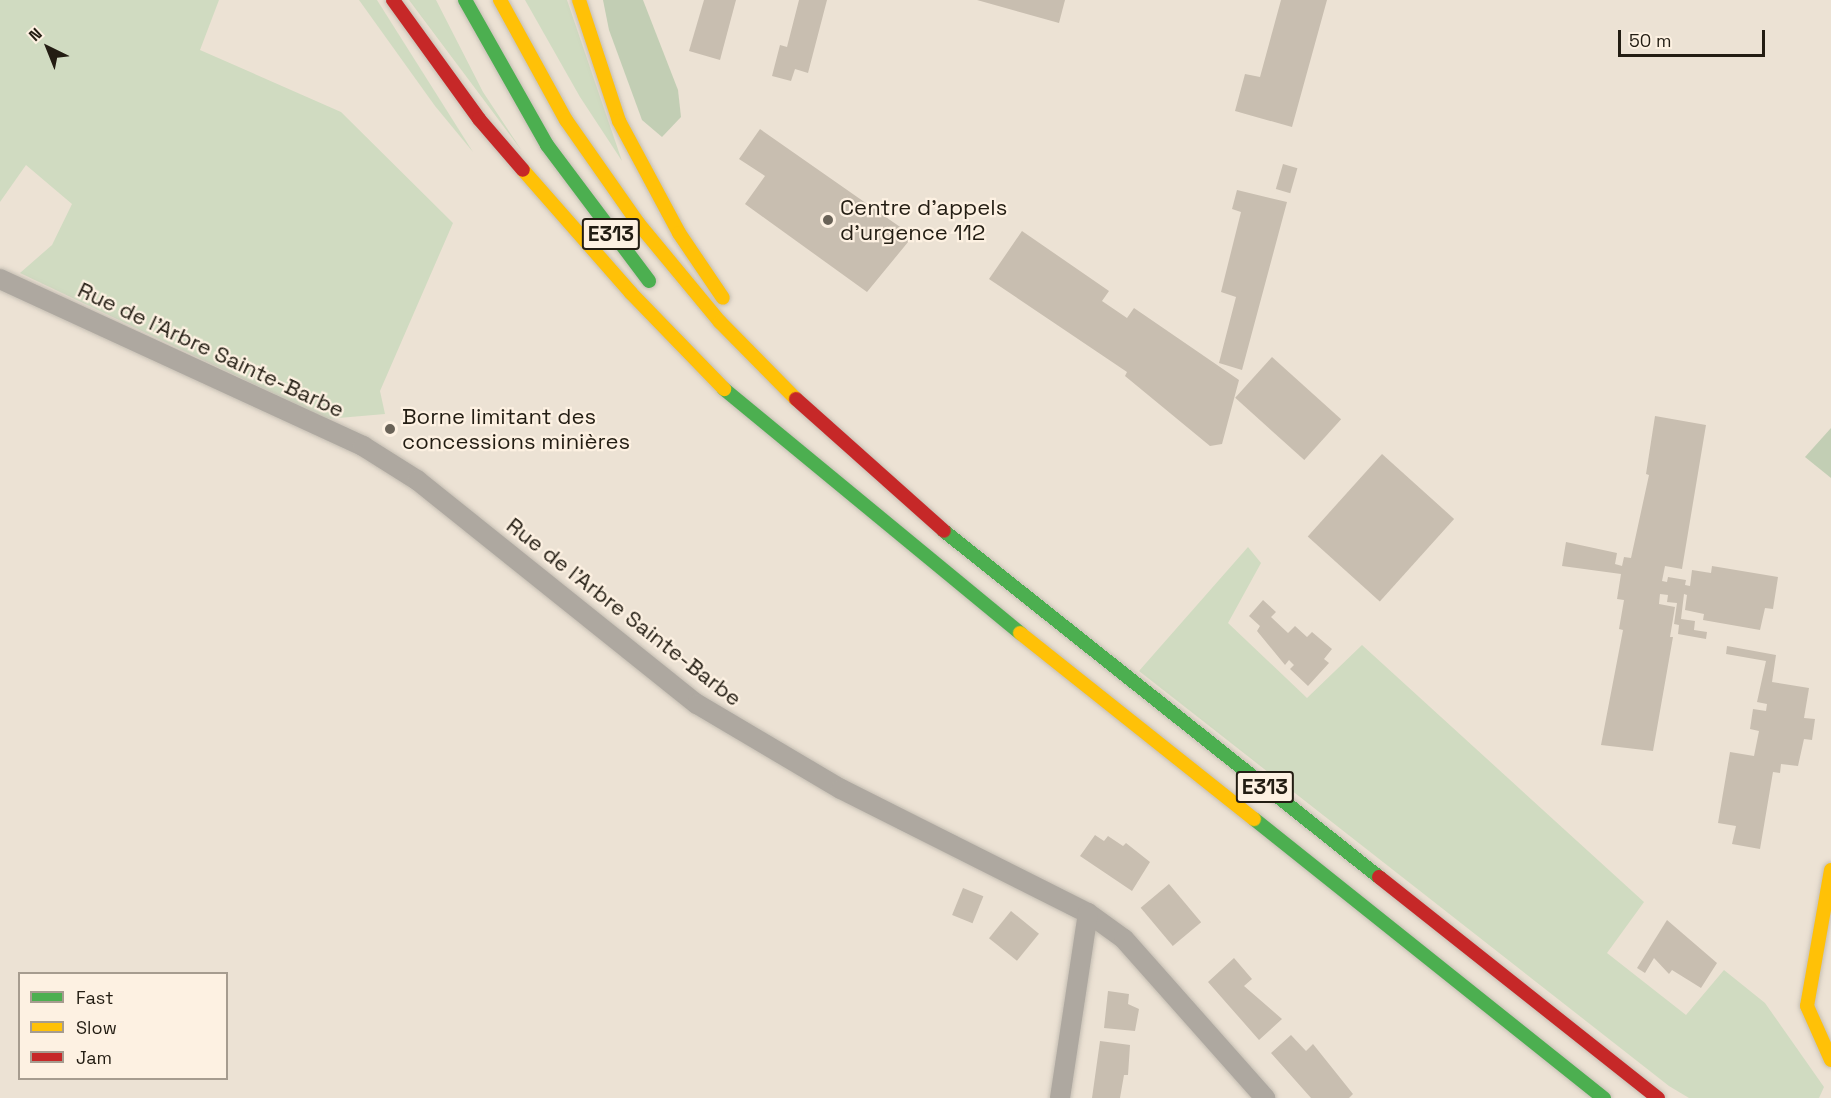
<!DOCTYPE html>
<meta charset="utf-8">
<style>
body{margin:0}
#map{position:relative;width:1831px;height:1098px;overflow:hidden;background:#ece2d4;font-family:"Space Grotesk",sans-serif}
div>[style]{position:absolute}
.green>*{inset:0;background:#d0dbc1}
.forest>*{inset:0;background:#c2ceb4}
.building>*{inset:0;background:#c8beb0;transform-origin:0 0}
.roads{filter:drop-shadow(0 0 2px #c5beb3) drop-shadow(0 0 2px #c5beb3)}
.street>*{height:20px;margin:-10px;padding:0 10px;transform-origin:10px;border-radius:10px;background:#aea8a0}
.fast>*{height:14px;margin:-7px;padding:0 7px;transform-origin:7px;border-radius:7px;background:#4caf50}
.slow>*{height:14px;margin:-7px;padding:0 7px;transform-origin:7px;border-radius:7px;background:#ffc107}
.jam>*{height:14px;margin:-7px;padding:0 7px;transform-origin:7px;border-radius:7px;background:#c62828}
.dots>*{width:16px;height:16px;translate:-50% -50%;box-sizing:border-box;border:3px solid #fdf1e2;border-radius:50%}
span{translate:-50% -50%;white-space:nowrap;text-align:center;line-height:1.15;-webkit-text-stroke:4.5px #fdf1e2;paint-order:stroke}
.shield-label span{padding:2px 4px;background:#fdf1e2;border:2px solid;border-radius:4px;-webkit-text-stroke-width:0}
.shield-label{font-size:21px;color:#231d13;font-weight:700}
.poi-label{font-size:22px;color:#231d13}
.left{translate:0 -50%;text-align:left}
.street-label{font-size:22px;color:#231d13}
.legend{position:absolute;left:18px;top:972px;width:210px;height:108px;box-sizing:border-box;background:#fdf1e2;border:2px solid #a69c8f;margin:0;padding:8px 10px;list-style:none;font-size:18px;color:#231d13}
.legend li{display:flex;align-items:center;gap:12px;height:30px}
.legend b{width:30px;border:2px solid #a69c8f}
.north{position:absolute;left:18px;top:18px;width:60px;height:60px;-webkit-text-stroke:4px #fdf1e2;paint-order:stroke;rotate:317deg;font-size:16px;font-weight:700;line-height:24px;text-align:center;color:#231d13}
.north::after{content:'';display:block;margin:auto;width:21px;height:27px;background:#231d13;clip-path:polygon(50% 0,100% 100%,50% 72%,0 100%)}
.scale{position:absolute;left:1618px;top:30px;width:147px;height:27px;box-sizing:border-box;border:3px solid #231d13;border-top:0;padding-left:8px;font-size:18px;line-height:21px;white-space:nowrap;color:#231d13;-webkit-text-stroke:4px #fdf1e2;paint-order:stroke}
</style>
<div id="map">
<div class="green">
<div style="clip-path:polygon(0 0,219px 0,200px 50px,341px 112px,453px 223px,380px 391px,385px 414px,327px 419px,20px 273px,52px 245px,72px 204px,26px 165px,0 202px)"></div>
<div style="clip-path:polygon(359px 0,377px 0,473px 152px,435px 106px)"></div>
<div style="clip-path:polygon(409px 0,436px 0,483px 92px,522px 151px)"></div>
<div style="clip-path:polygon(525px 0,567px 0,622px 161px,580px 97px)"></div>
<div style="clip-path:polygon(1248px 547px,1261px 563px,1228px 623px,1307px 698px,1362px 645px,1644px 902px,1607px 953px,1686px 1015px,1724px 970px,1765px 1003px,1824px 1087px,1819px 1098px,1689px 1098px,1669px 1086px,1139px 671px)"></div>
</div>
<div class="forest">
<div style="clip-path:polygon(603px 0,643px 0,678px 90px,681px 117px,662px 137px,642px 120px,609px 30px)"></div>
<div style="clip-path:polygon(1831px 428px,1831px 478px,1805px 457px)"></div>
</div>
<div class="building">
<div style="clip-path:polygon(704px 0,736px 0,720px 60px,689px 51px)"></div>
<div style="clip-path:polygon(799px 0,827px 0,808px 73px,795px 69px,791px 81px,772px 76px,780px 45px,787px 47px)"></div>
<div style="clip-path:polygon(977px 0,1065px 0,1059px 23px)"></div>
<div style="clip-path:polygon(1281px 0,1327px 0,1292px 127px,1235px 111px,1245px 74px,1260px 77px)"></div>
<div style="clip-path:polygon(760px 129px,913px 236px,867px 292px,745px 204px,765px 176px,739px 159px)"></div>
<div style="left:1283px;top:164px;width:15px;height:26px;rotate:16deg"></div>
<div style="clip-path:polygon(1237px 190px,1287px 202px,1242px 370px,1219px 363px,1236px 297px,1221px 292px,1241px 212px,1232px 209px)"></div>
<div style="clip-path:polygon(1022px 231px,1109px 291px,1102px 301px,1127px 318px,1134px 308px,1239px 380px,1222px 444px,1210px 446px,1125px 376px,1127px 372px,989px 279px)"></div>
<div style="left:1272px;top:357px;width:93px;height:55px;rotate:42deg"></div>
<div style="clip-path:polygon(1655px 416px,1706px 425px,1682px 569px,1665px 566px,1662px 581px,1667px 582px,1668px 577px,1686px 580px,1685px 585px,1690px 586px,1692px 570px,1711px 573px,1712px 566px,1778px 577px,1773px 609px,1765px 608px,1760px 630px,1703px 620px,1704px 614px,1685px 610px,1687px 595px,1684px 594px,1681px 619px,1695px 621px,1694px 630px,1707px 632px,1706px 639px,1678px 634px,1679px 625px,1674px 624px,1677px 603px,1667px 602px,1668px 595px,1660px 594px,1659px 604px,1675px 607px,1670px 637px,1673px 637px,1653px 751px,1601px 745px,1623px 630px,1619px 629px,1624px 600px,1617px 599px,1621px 574px,1562px 566px,1566px 542px,1617px 553px,1615px 564px,1622px 566px,1624px 557px,1631px 558px,1649px 475px,1646px 474px)"></div>
<div style="left:1382px;top:454px;width:97px;height:111px;rotate:42deg"></div>
<div style="clip-path:polygon(1263px 600px,1276px 612px,1271px 617px,1288px 633px,1295px 626px,1307px 637px,1312px 632px,1332px 649px,1324px 659px,1329px 663px,1308px 686px,1290px 669px,1294px 665px,1289px 660px,1285px 665px,1257px 631px,1260px 626px,1249px 616px)"></div>
<div style="clip-path:polygon(1727px 646px,1776px 655px,1772px 682px,1809px 688px,1804px 718px,1815px 719px,1812px 740px,1804px 739px,1798px 766px,1781px 764px,1780px 773px,1773px 772px,1760px 849px,1732px 844px,1736px 826px,1718px 823px,1730px 752px,1754px 756px,1759px 731px,1750px 729px,1753px 709px,1766px 711px,1767px 704px,1757px 702px,1766px 661px,1726px 654px)"></div>
<div style="clip-path:polygon(1095px 835px,1104px 841px,1108px 836px,1123px 846px,1126px 843px,1150px 862px,1132px 891px,1080px 856px)"></div>
<div style="left:1169px;top:884px;width:50px;height:37px;rotate:50deg"></div>
<div style="left:963px;top:888px;width:22px;height:29px;rotate:22deg"></div>
<div style="left:1011px;top:911px;width:36px;height:35px;rotate:39deg"></div>
<div style="clip-path:polygon(1667px 920px,1717px 963px,1701px 988px,1672px 970px,1669px 974px,1654px 958px,1645px 973px,1637px 968px)"></div>
<div style="clip-path:polygon(1234px 958px,1252px 979px,1244px 986px,1282px 1019px,1259px 1040px,1208px 982px)"></div>
<div style="clip-path:polygon(1108px 991px,1129px 994px,1128px 1004px,1139px 1009px,1135px 1031px,1104px 1028px)"></div>
<div style="clip-path:polygon(1291px 1035px,1306px 1051px,1313px 1044px,1353px 1094px,1349px 1098px,1311px 1098px,1271px 1053px)"></div>
<div style="clip-path:polygon(1100px 1041px,1130px 1045px,1128px 1075px,1124px 1075px,1120px 1098px,1092px 1098px)"></div>
</div>
<div class="roads">
<div class="street">
<div style="left:0;top:279px;width:400px;rotate:24.7deg"></div>
<div style="left:363px;top:446px;width:64px;rotate:32.2deg"></div>
<div style="left:417px;top:480px;width:359px;rotate:38.7deg"></div>
<div style="left:697px;top:704px;width:167px;rotate:30.6deg"></div>
<div style="left:841px;top:789px;width:276px;rotate:26.7deg"></div>
<div style="left:1088px;top:913px;width:44px;rotate:35.8deg"></div>
<div style="left:1124px;top:939px;width:213px;rotate:48.4deg"></div>
<div style="left:1060px;top:1098px;width:187px;rotate:-81.4deg"></div>
</div>
<div class="fast">
<div style="left:465px;top:0;width:167px;rotate:60.5deg"></div>
<div style="left:547px;top:145px;width:170px;rotate:53.1deg"></div>
<div style="left:724px;top:389px;width:384px;rotate:39.5deg"></div>
<div style="left:944px;top:531px;width:556px;rotate:38.5deg"></div>
<div style="left:1254px;top:819px;width:448px;rotate:38.6deg"></div>
</div>
<div class="slow">
<div style="left:500px;top:0;width:137px;rotate:61.2deg"></div>
<div style="left:566px;top:120px;width:126px;rotate:55deg"></div>
<div style="left:638px;top:223px;width:129px;rotate:50.4deg"></div>
<div style="left:720px;top:322px;width:108px;rotate:45.4deg"></div>
<div style="left:579px;top:0;width:127px;rotate:71.7deg"></div>
<div style="left:619px;top:121px;width:127px;rotate:61.8deg"></div>
<div style="left:679px;top:233px;width:78px;rotate:55.9deg"></div>
<div style="left:523px;top:170px;width:164px;rotate:48.7deg"></div>
<div style="left:631px;top:293px;width:134px;rotate:45.9deg"></div>
<div style="left:1020px;top:633px;width:299px;rotate:38.5deg"></div>
<div style="left:1831px;top:870px;width:138px;rotate:100deg"></div>
<div style="left:1807px;top:1006px;width:59px;rotate:66deg"></div>
</div>
<div class="jam">
<div style="left:393px;top:0;width:147px;rotate:54.1deg"></div>
<div style="left:479px;top:119px;width:67px;rotate:49.2deg"></div>
<div style="left:796px;top:399px;width:198px;rotate:41.7deg"></div>
<div style="left:1379px;top:877px;width:356px;rotate:38.4deg"></div>
</div>
</div>
<div class="dots">
<div style="left:828px;top:220px;background:#696257"></div>
<div style="left:390px;top:429px;background:#696257"></div>
</div>
<div class="shield-label">
<span style="left:611px;top:234px">E313</span>
<span style="left:1265px;top:787px">E313</span>
</div>
<div class="poi-label">
<span class="left" style="left:840px;top:220px">Centre d’appels<br>d’urgence 112</span>
<span class="left" style="left:402px;top:429px">Borne limitant des<br>concessions minières</span>
</div>
<div class="street-label">
<span style="left:211px;top:350px;rotate:25deg">Rue de l'Arbre Sainte-Barbe</span>
<span style="left:624px;top:612px;rotate:38deg">Rue de l'Arbre Sainte-Barbe</span>
</div>
<ul class="legend">
<li><b style="height:8px;background:#4caf50"></b>Fast</li>
<li><b style="height:8px;background:#ffc107"></b>Slow</li>
<li><b style="height:8px;background:#c62828"></b>Jam</li>
</ul>
<div class="north">N</div>
<div class="scale">50 m</div>
</div>
